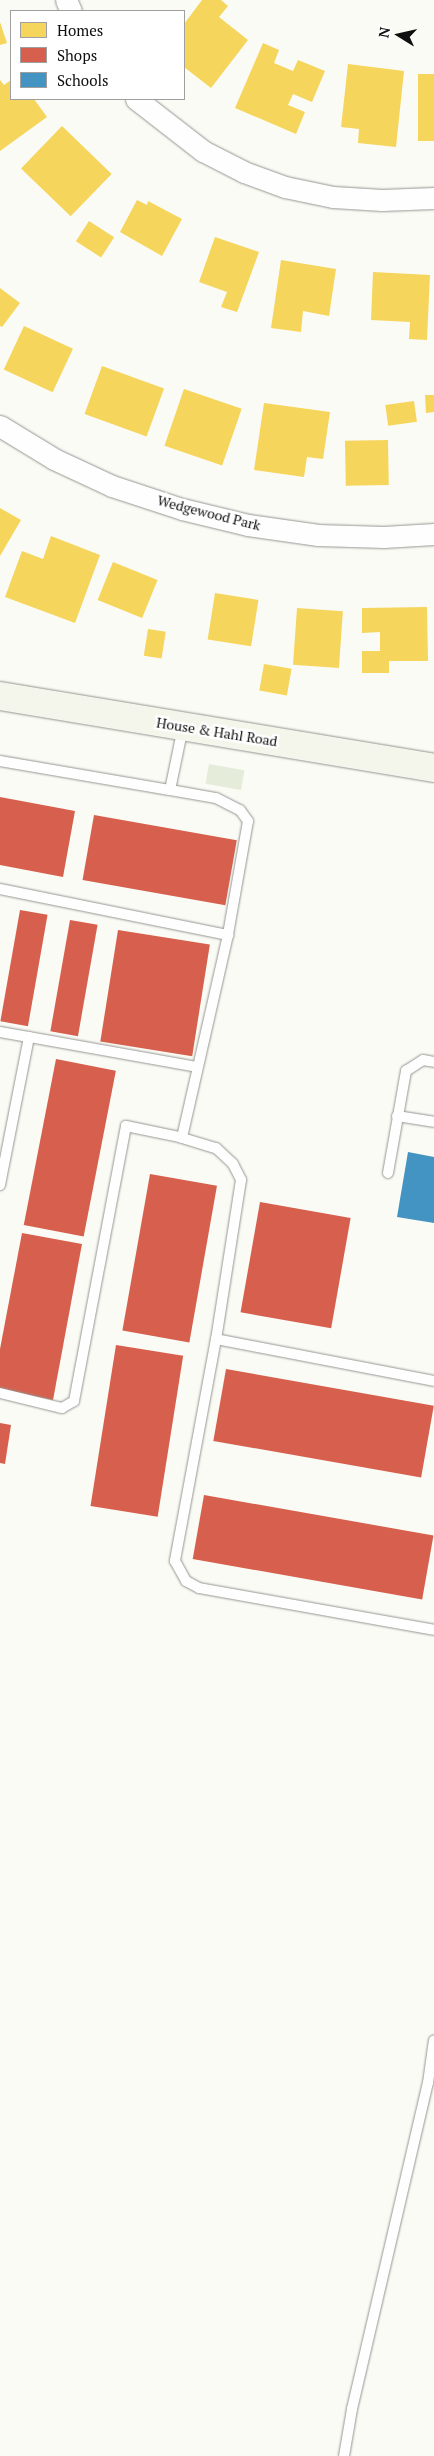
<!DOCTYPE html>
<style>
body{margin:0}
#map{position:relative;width:434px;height:2456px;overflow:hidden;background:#fbfbf5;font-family:"PT Serif",serif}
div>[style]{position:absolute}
.cemetery>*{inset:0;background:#e5ecda;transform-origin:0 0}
.homes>*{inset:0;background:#f6d55c;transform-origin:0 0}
.shops>*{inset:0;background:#d6604d;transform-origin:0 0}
.schools>*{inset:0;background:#4393c3}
.roads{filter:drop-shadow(0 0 1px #959593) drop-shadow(0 0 1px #959593)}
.lane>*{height:10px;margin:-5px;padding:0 5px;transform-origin:5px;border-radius:5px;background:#fefefe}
.street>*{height:21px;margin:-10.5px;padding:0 10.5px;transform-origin:10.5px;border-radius:10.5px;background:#fefefe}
.secondary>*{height:28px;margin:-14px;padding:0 14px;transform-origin:14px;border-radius:14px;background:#f4f5eb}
span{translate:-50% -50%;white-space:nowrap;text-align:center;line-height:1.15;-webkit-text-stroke:5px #fff;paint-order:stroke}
.street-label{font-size:14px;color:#0f0f0f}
.legend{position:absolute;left:10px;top:10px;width:175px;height:90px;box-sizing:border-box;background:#fff;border:1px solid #9f9f9f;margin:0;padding:6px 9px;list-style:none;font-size:15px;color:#0f0f0f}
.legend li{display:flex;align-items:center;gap:10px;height:25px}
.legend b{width:25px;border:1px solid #9f9f9f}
.north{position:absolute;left:374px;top:10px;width:50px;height:50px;-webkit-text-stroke:4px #fff;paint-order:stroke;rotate:280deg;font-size:14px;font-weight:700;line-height:20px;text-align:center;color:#0f0f0f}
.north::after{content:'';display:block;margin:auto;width:18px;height:22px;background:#0f0f0f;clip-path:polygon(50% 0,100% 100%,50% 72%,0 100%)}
</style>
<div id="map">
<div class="cemetery">
<div style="left:209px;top:764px;width:36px;height:20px;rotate:10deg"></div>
</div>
<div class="homes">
<div style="clip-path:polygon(202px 0,221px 0,228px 6px,219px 17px,248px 40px,211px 88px,184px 67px,184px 24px)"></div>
<div style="clip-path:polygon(0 22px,7px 43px,0 45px)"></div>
<div style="clip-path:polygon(263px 43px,279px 50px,274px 63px,293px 71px,298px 60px,325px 71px,312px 102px,293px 94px,288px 105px,305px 112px,296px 134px,235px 108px)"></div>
<div style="clip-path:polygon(348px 64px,404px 71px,396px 147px,358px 143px,359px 129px,341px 127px)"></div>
<div style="left:418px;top:74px;width:16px;height:67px"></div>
<div style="clip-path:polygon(0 80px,4px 85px,11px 80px,11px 99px,34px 99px,47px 117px,0 151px)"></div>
<div style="left:62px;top:126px;width:69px;height:59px;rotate:44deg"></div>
<div style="clip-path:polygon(137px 200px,147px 205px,148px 201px,182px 219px,162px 256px,120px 232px)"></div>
<div style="left:89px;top:221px;width:30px;height:24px;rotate:33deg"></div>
<div style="clip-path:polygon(215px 237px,259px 252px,237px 312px,221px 307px,227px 292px,199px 282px)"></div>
<div style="clip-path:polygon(281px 260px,336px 269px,329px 316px,303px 311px,301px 332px,271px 328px)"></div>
<div style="clip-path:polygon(373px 272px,430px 275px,427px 340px,409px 339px,410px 322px,371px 320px)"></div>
<div style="clip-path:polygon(0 288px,20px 303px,2px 327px,0 326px)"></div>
<div style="left:24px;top:326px;width:54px;height:48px;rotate:25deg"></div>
<div style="left:102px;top:366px;width:66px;height:51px;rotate:20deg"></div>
<div style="left:184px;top:389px;width:61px;height:60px;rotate:19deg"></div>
<div style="clip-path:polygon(425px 395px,434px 395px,434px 412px,426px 413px)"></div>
<div style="left:414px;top:401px;width:21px;height:29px;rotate:82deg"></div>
<div style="clip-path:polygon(264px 403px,330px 412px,323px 459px,307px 457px,304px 477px,254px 470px)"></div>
<div style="left:388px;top:440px;width:45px;height:43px;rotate:89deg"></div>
<div style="clip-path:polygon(0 508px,21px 520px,0 556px)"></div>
<div style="clip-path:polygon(51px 536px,100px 555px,75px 623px,5px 597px,22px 551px,43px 559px)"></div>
<div style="left:113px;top:562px;width:48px;height:41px;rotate:22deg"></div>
<div style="left:215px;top:593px;width:44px;height:47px;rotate:9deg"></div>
<div style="clip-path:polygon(427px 607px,428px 661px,389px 661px,389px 673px,362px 673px,362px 651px,380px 651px,380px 632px,362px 633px,362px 608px)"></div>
<div style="left:297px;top:608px;width:46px;height:57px;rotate:4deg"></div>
<div style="left:148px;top:629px;width:18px;height:27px;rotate:9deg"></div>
<div style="left:264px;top:664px;width:28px;height:27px;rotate:10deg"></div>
</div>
<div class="shops">
<div style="clip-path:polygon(0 797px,75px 811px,63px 877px,0 865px)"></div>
<div style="left:94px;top:815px;width:145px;height:66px;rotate:10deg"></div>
<div style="left:20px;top:910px;width:28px;height:113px;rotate:10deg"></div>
<div style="left:70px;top:920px;width:28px;height:113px;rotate:10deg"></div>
<div style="left:118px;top:930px;width:93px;height:113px;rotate:9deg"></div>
<div style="left:56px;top:1059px;width:61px;height:169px;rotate:11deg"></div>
<div style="left:150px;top:1174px;width:68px;height:159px;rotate:10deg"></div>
<div style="left:260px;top:1202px;width:92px;height:112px;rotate:10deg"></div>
<div style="clip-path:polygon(22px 1233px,82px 1244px,53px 1400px,0 1390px,0 1349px)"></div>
<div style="left:116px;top:1345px;width:68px;height:163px;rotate:9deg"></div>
<div style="left:226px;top:1369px;width:211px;height:73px;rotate:10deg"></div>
<div style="clip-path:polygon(0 1423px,11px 1425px,5px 1464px,0 1463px)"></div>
<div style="left:204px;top:1495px;width:233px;height:65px;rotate:10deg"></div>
</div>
<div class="schools">
<div style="clip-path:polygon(408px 1152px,434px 1157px,434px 1223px,397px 1217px)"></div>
</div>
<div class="roads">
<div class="lane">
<div style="left:0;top:761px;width:172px;rotate:9.7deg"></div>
<div style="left:170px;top:790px;width:64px;rotate:-78.3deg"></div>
<div style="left:170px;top:790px;width:47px;rotate:9.9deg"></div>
<div style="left:216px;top:798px;width:27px;rotate:27deg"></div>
<div style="left:240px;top:810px;width:14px;rotate:54deg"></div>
<div style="left:248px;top:821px;width:116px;rotate:100deg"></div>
<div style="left:228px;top:935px;width:208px;rotate:102.8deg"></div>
<div style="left:0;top:889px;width:233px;rotate:11.4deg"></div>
<div style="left:0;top:1032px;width:29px;rotate:10deg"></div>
<div style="left:29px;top:1037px;width:151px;rotate:101.1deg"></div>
<div style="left:29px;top:1037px;width:171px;rotate:10.1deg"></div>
<div style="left:397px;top:1116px;width:37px;rotate:9deg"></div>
<div style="left:388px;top:1173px;width:104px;rotate:-80deg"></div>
<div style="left:406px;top:1071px;width:20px;rotate:-33deg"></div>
<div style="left:423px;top:1060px;width:11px;rotate:10deg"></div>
<div style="left:216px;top:1339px;width:226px;rotate:100.5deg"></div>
<div style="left:175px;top:1561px;width:23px;rotate:61deg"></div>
<div style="left:186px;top:1581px;width:15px;rotate:28deg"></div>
<div style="left:199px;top:1588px;width:239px;rotate:10.1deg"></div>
<div style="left:0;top:1393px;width:64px;rotate:13.6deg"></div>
<div style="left:62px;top:1408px;width:14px;rotate:-30deg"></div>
<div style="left:74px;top:1401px;width:280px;rotate:-79.3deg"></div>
<div style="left:126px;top:1126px;width:54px;rotate:11.7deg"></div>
<div style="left:179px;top:1137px;width:39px;rotate:17deg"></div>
<div style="left:216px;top:1148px;width:23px;rotate:43deg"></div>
<div style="left:233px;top:1164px;width:18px;rotate:63deg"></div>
<div style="left:241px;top:1180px;width:161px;rotate:98.9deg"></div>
<div style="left:216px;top:1339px;width:222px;rotate:10.9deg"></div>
<div style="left:344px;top:2456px;width:48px;rotate:-80.3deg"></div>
<div style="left:352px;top:2409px;width:335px;rotate:-76.9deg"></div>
<div style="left:428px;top:2083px;width:43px;rotate:-82.1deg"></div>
</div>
<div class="street">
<div style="left:66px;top:0;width:12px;rotate:66deg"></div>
<div style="left:136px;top:99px;width:85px;rotate:37.8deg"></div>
<div style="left:203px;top:151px;width:46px;rotate:27.1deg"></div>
<div style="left:244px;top:172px;width:44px;rotate:20.1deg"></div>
<div style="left:285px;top:187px;width:49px;rotate:11.8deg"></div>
<div style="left:333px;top:197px;width:49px;rotate:3.5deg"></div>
<div style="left:382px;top:200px;width:52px;rotate:-2.2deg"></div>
<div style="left:0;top:426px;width:63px;rotate:31.4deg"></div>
<div style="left:54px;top:459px;width:64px;rotate:25deg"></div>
<div style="left:112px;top:486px;width:74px;rotate:18.2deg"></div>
<div style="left:182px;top:509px;width:68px;rotate:13.6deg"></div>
<div style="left:248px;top:525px;width:71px;rotate:8.1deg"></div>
<div style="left:318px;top:535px;width:66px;rotate:1.7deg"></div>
<div style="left:384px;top:537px;width:50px;rotate:-3.4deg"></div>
</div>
<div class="secondary">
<div style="left:0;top:696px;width:440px;rotate:9.4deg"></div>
</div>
</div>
<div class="street-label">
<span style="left:209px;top:513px;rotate:14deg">Wedgewood Park</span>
<span style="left:217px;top:732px;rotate:9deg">House &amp; Hahl Road</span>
</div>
<ul class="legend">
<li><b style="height:14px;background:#f6d55c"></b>Homes</li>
<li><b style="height:14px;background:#d6604d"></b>Shops</li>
<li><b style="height:14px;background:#4393c3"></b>Schools</li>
</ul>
<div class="north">N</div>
</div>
